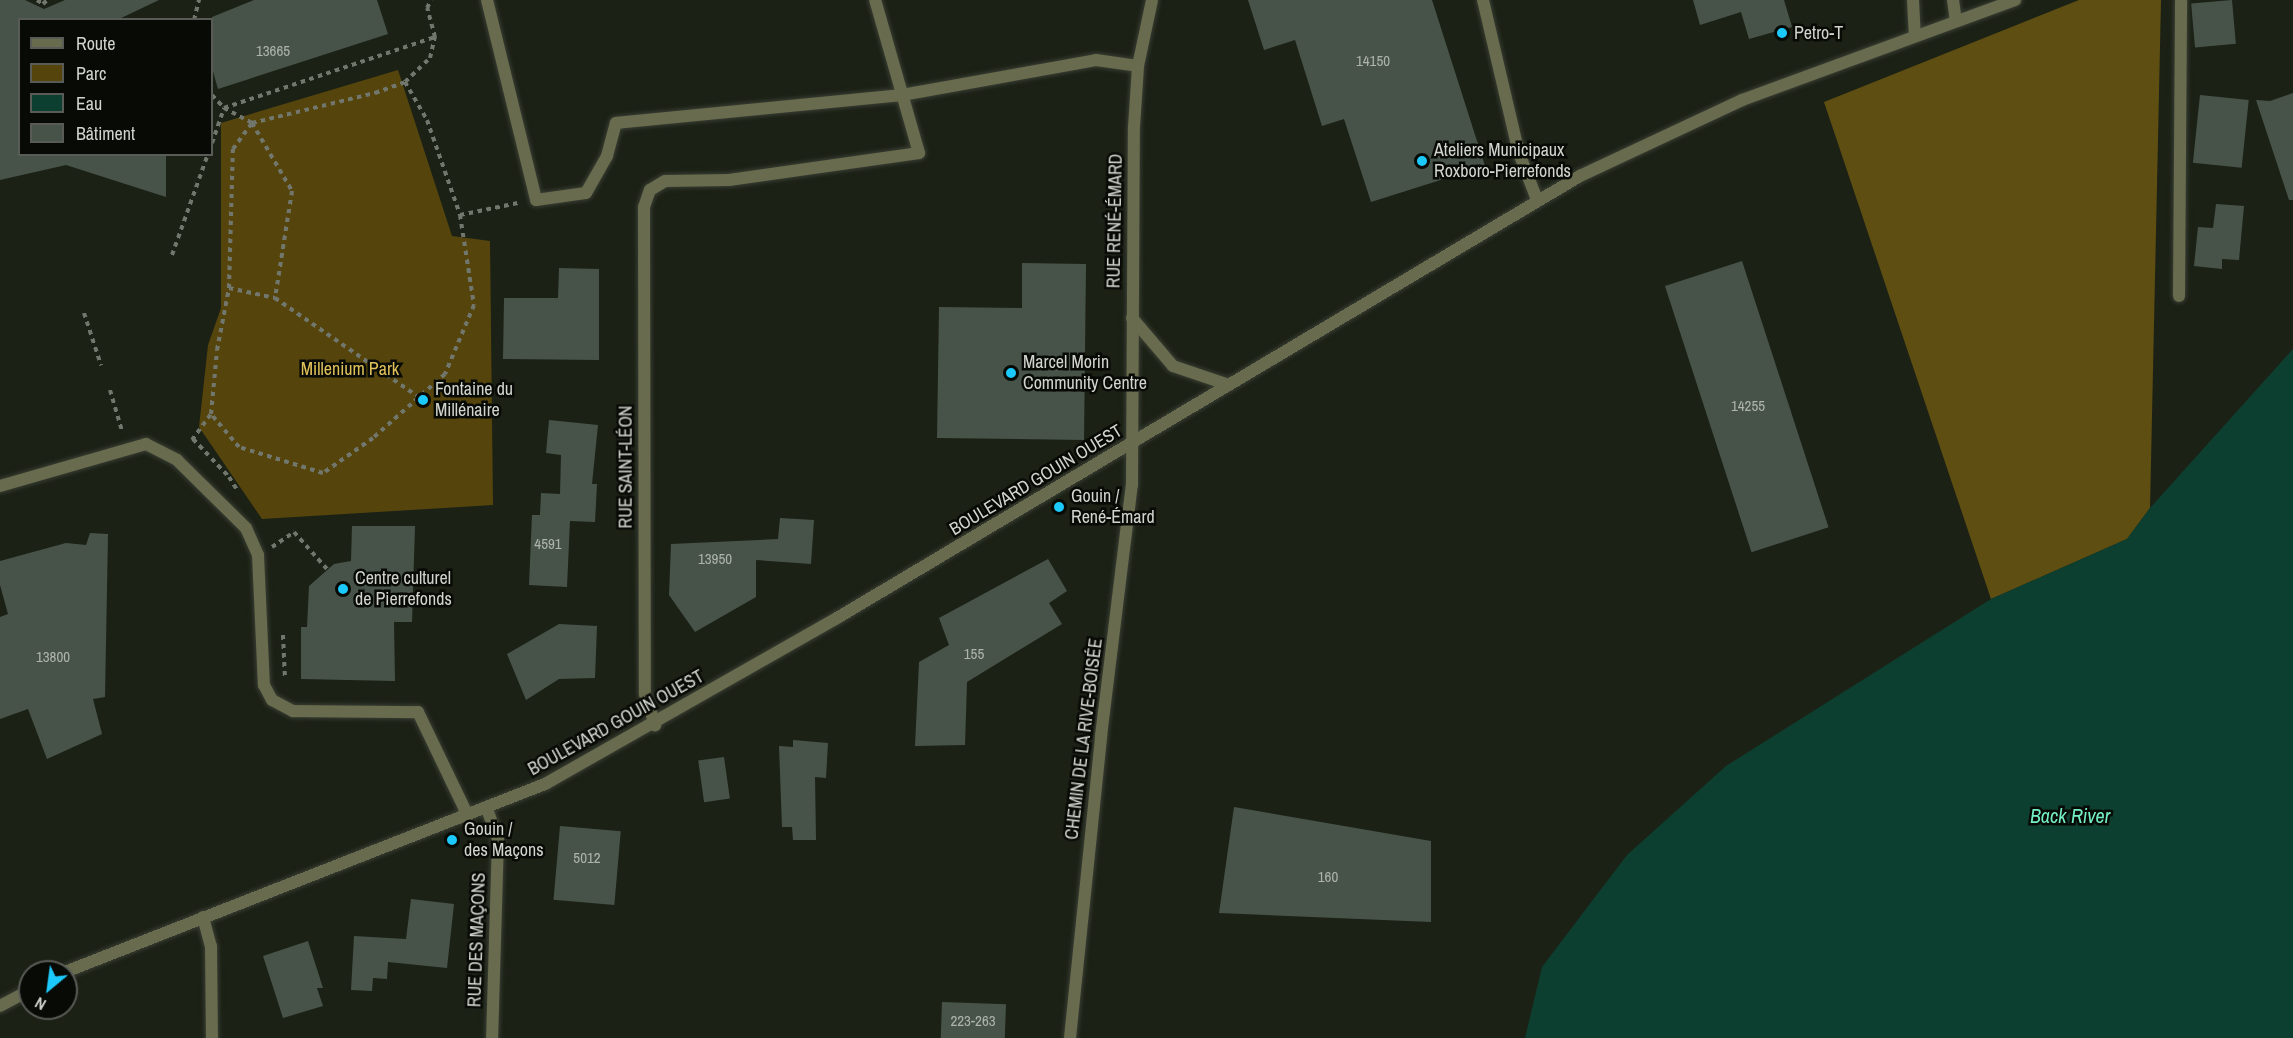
<!DOCTYPE html>
<meta charset="utf-8">
<style>
body{margin:0}
#map{position:relative;width:2293px;height:1038px;overflow:hidden;background:#1c2116;font-family:"Archivo Narrow",sans-serif}
div>[style]{position:absolute}
.green>*{inset:0;background:#55450c}
.forest>*{inset:0;background:#5e4e12}
.water>*{inset:0;background:#0d3f30}
.building>*{inset:0;background:#475349;transform-origin:0 0}
.path>*{height:4px;margin-top:-2px;transform-origin:0;background:repeating-linear-gradient(90deg,#72776e 0 4.5px,transparent 0 9px)}
.roads{filter:drop-shadow(0 0 2px #393e33) drop-shadow(0 0 2px #393e33)}
.service>*{height:12px;margin:-6px;padding:0 6px;transform-origin:6px;border-radius:6px;background:#686b4d}
.minor>*{height:12px;margin:-6px;padding:0 6px;transform-origin:6px;border-radius:6px;background:#686b4d}
.tertiary>*{height:12px;margin:-6px;padding:0 6px;transform-origin:6px;border-radius:6px;background:#686b4d}
.dots>*{width:16px;height:16px;translate:-50% -50%;box-sizing:border-box;border:3px solid #080a06;border-radius:50%}
span{translate:-50% -50%;white-space:nowrap;text-align:center;line-height:1.15;-webkit-text-stroke:5px #080a06;paint-order:stroke}
.number-label{font-size:15px;color:#aeb4ad}
.number-label span{-webkit-text-stroke-width:0}
.poi-label{font-size:18px;color:#d1d5ce}
.left{translate:0 -50%;text-align:left}
.street-label{font-size:18px;color:#d1d5ce}
.park-label{font-size:18px;color:#e0c159}
.water-label{font-size:20px;color:#73efc5;font-style:italic}
.legend{position:absolute;left:18px;top:18px;width:195px;height:138px;box-sizing:border-box;background:#080a06;border:2px solid #585b56;margin:0;padding:8px 10px;list-style:none;font-size:18px;color:#d1d5ce}
.legend li{display:flex;align-items:center;gap:12px;height:30px}
.legend b{width:30px;border:2px solid #585b56}
.north{position:absolute;left:18px;top:960px;width:60px;height:60px;box-sizing:border-box;background:#080a06;border:2px solid #585b56;border-radius:50%;rotate:209deg;font-size:16px;font-weight:700;line-height:24px;text-align:center;color:#d1d5ce}
.north::after{content:'';display:block;margin:auto;width:21px;height:27px;background:#1cc9fc;clip-path:polygon(50% 0,100% 100%,50% 72%,0 100%)}
</style>
<div id="map">
<div class="green">
<div style="clip-path:polygon(398px 70px,452px 236px,490px 241px,493px 505px,262px 519px,199px 427px,208px 345px,221px 308px,221px 123px)"></div>
</div>
<div class="forest">
<div style="clip-path:polygon(2079px 0,2161px 0,2150px 508px,2127px 539px,1991px 599px,1824px 102px)"></div>
</div>
<div class="water">
<div style="clip-path:polygon(2293px 349px,2293px 1038px,1525px 1038px,1542px 967px,1627px 855px,1726px 766px,1991px 599px,2127px 539px,2150px 508px)"></div>
</div>
<div class="building">
<div style="clip-path:polygon(0 0,25px 0,44px 9px,65px 0,159px 0,117px 20px,20px 20px,20px 154px,166px 154px,166px 197px,66px 165px,0 180px)"></div>
<div style="clip-path:polygon(254px 0,377px 0,388px 34px,218px 89px,212px 68px,212px 17px)"></div>
<div style="clip-path:polygon(1248px 0,1432px 0,1485px 166px,1371px 202px,1344px 119px,1322px 126px,1295px 40px,1264px 50px)"></div>
<div style="clip-path:polygon(1693px 0,1784px 0,1792px 27px,1749px 39px,1741px 12px,1700px 25px)"></div>
<div style="left:2232px;top:0;width:44px;height:41px;rotate:85deg"></div>
<div style="clip-path:polygon(2293px 93px,2293px 200px,2289px 200px,2256px 100px,2270px 101px)"></div>
<div style="left:2200px;top:95px;width:49px;height:68px;rotate:6deg"></div>
<div style="clip-path:polygon(2216px 204px,2244px 206px,2239px 260px,2222px 259px,2222px 269px,2194px 266px,2198px 227px,2213px 228px)"></div>
<div style="left:1742px;top:261px;width:280px;height:81px;rotate:72deg"></div>
<div style="clip-path:polygon(1022px 263px,1086px 264px,1084px 440px,937px 438px,939px 307px,1022px 308px)"></div>
<div style="clip-path:polygon(559px 268px,599px 269px,599px 360px,503px 359px,504px 298px,558px 298px)"></div>
<div style="clip-path:polygon(549px 420px,598px 425px,592px 484px,597px 484px,595px 522px,570px 521px,567px 587px,529px 585px,532px 515px,540px 515px,541px 493px,560px 494px,561px 455px,546px 453px)"></div>
<div style="clip-path:polygon(780px 518px,814px 520px,811px 564px,756px 560px,756px 597px,695px 632px,669px 595px,671px 544px,778px 539px)"></div>
<div style="clip-path:polygon(352px 526px,415px 526px,412px 622px,394px 622px,395px 681px,301px 679px,301px 627px,307px 627px,309px 586px,334px 564px,351px 561px)"></div>
<div style="clip-path:polygon(90px 533px,108px 534px,105px 697px,93px 699px,102px 734px,47px 759px,28px 709px,0 719px,0 617px,8px 614px,0 585px,0 561px,66px 543px,86px 545px)"></div>
<div style="clip-path:polygon(1048px 559px,1067px 591px,1049px 603px,1062px 624px,967px 682px,965px 745px,915px 746px,919px 662px,949px 645px,939px 618px)"></div>
<div style="clip-path:polygon(559px 624px,597px 626px,595px 678px,559px 679px,526px 700px,507px 654px)"></div>
<div style="clip-path:polygon(793px 740px,828px 743px,826px 778px,815px 777px,816px 840px,793px 840px,792px 827px,782px 827px,779px 746px,793px 747px)"></div>
<div style="left:724px;top:757px;width:42px;height:26px;rotate:82deg"></div>
<div style="clip-path:polygon(1234px 807px,1431px 841px,1431px 922px,1219px 913px)"></div>
<div style="left:560px;top:826px;width:61px;height:74px;rotate:5deg"></div>
<div style="clip-path:polygon(411px 899px,454px 904px,447px 968px,388px 962px,387px 979px,373px 978px,372px 991px,351px 990px,354px 936px,406px 939px)"></div>
<div style="clip-path:polygon(308px 941px,323px 988px,317px 988px,323px 1006px,283px 1018px,263px 956px)"></div>
<div style="left:942px;top:1002px;width:64px;height:36px;rotate:2deg"></div>
</div>
<div class="path">
<div style="left:37px;top:0;width:7px;rotate:34deg"></div>
<div style="left:43px;top:4px;width:6px;rotate:-45deg"></div>
<div style="left:194px;top:20px;width:21px;rotate:-76deg"></div>
<div style="left:405px;top:82px;width:44px;rotate:59.9deg"></div>
<div style="left:427px;top:120px;width:101px;rotate:70.8deg"></div>
<div style="left:460px;top:215px;width:91px;rotate:81.2deg"></div>
<div style="left:474px;top:305px;width:75px;rotate:112.8deg"></div>
<div style="left:445px;top:374px;width:96px;rotate:138.4deg"></div>
<div style="left:373px;top:438px;width:61px;rotate:145deg"></div>
<div style="left:323px;top:473px;width:88px;rotate:-162.8deg"></div>
<div style="left:239px;top:447px;width:43px;rotate:-130.3deg"></div>
<div style="left:211px;top:414px;width:64px;rotate:-84.6deg"></div>
<div style="left:217px;top:350px;width:63px;rotate:-79deg"></div>
<div style="left:229px;top:288px;width:139px;rotate:-88.4deg"></div>
<div style="left:233px;top:149px;width:32px;rotate:-54deg"></div>
<div style="left:252px;top:123px;width:127px;rotate:-13.7deg"></div>
<div style="left:375px;top:93px;width:32px;rotate:-20deg"></div>
<div style="left:405px;top:82px;width:35px;rotate:-44deg"></div>
<div style="left:430px;top:58px;width:22px;rotate:-77deg"></div>
<div style="left:435px;top:37px;width:30px;rotate:-105deg"></div>
<div style="left:427px;top:8px;width:9px;rotate:-63deg"></div>
<div style="left:212px;top:95px;width:18px;rotate:47deg"></div>
<div style="left:224px;top:108px;width:32px;rotate:28deg"></div>
<div style="left:252px;top:123px;width:79px;rotate:59.5deg"></div>
<div style="left:292px;top:191px;width:108px;rotate:99deg"></div>
<div style="left:212px;top:143px;width:37px;rotate:-71deg"></div>
<div style="left:224px;top:108px;width:223px;rotate:-18.6deg"></div>
<div style="left:460px;top:215px;width:59px;rotate:-11.7deg"></div>
<div style="left:172px;top:255px;width:107px;rotate:-70.4deg"></div>
<div style="left:229px;top:288px;width:47px;rotate:12.3deg"></div>
<div style="left:275px;top:298px;width:176px;rotate:34.6deg"></div>
<div style="left:84px;top:313px;width:55px;rotate:71.9deg"></div>
<div style="left:110px;top:390px;width:43px;rotate:73.7deg"></div>
<div style="left:193px;top:439px;width:52px;rotate:46.5deg"></div>
<div style="left:229px;top:477px;width:15px;rotate:58deg"></div>
<div style="left:192px;top:440px;width:32px;rotate:-54deg"></div>
<div style="left:272px;top:547px;width:27px;rotate:-34deg"></div>
<div style="left:294px;top:532px;width:50px;rotate:48.3deg"></div>
<div style="left:283px;top:635px;width:44px;rotate:87.4deg"></div>
</div>
<div class="roads">
<div class="service">
<div style="left:487px;top:0;width:206px;rotate:76.2deg"></div>
<div style="left:536px;top:200px;width:50px;rotate:-8deg"></div>
<div style="left:586px;top:193px;width:43px;rotate:-60.4deg"></div>
<div style="left:607px;top:156px;width:34px;rotate:-75deg"></div>
<div style="left:616px;top:123px;width:287px;rotate:-5.6deg"></div>
<div style="left:902px;top:95px;width:197px;rotate:-10.2deg"></div>
<div style="left:1096px;top:60px;width:42px;rotate:8.1deg"></div>
<div style="left:1483px;top:0;width:157px;rotate:76.8deg"></div>
<div style="left:1519px;top:153px;width:50px;rotate:69deg"></div>
<div style="left:644px;top:207px;width:18px;rotate:-71deg"></div>
<div style="left:650px;top:190px;width:17px;rotate:-31deg"></div>
<div style="left:665px;top:181px;width:64px;rotate:-0.9deg"></div>
<div style="left:729px;top:180px;width:192px;rotate:-8.1deg"></div>
<div style="left:919px;top:153px;width:159px;rotate:-106deg"></div>
<div style="left:2179px;top:296px;width:296px;rotate:-89.6deg"></div>
<div style="left:0;top:486px;width:152px;rotate:-16deg"></div>
<div style="left:146px;top:444px;width:35px;rotate:27deg"></div>
<div style="left:177px;top:460px;width:97px;rotate:44.6deg"></div>
<div style="left:246px;top:528px;width:30px;rotate:66deg"></div>
<div style="left:258px;top:555px;width:130px;rotate:87.4deg"></div>
<div style="left:264px;top:685px;width:17px;rotate:62deg"></div>
<div style="left:272px;top:700px;width:24px;rotate:28deg"></div>
<div style="left:293px;top:711px;width:125px;rotate:0.5deg"></div>
<div style="left:418px;top:712px;width:115px;rotate:64.3deg"></div>
</div>
<div class="minor">
<div style="left:644px;top:207px;width:487px;rotate:89.9deg"></div>
<div style="left:645px;top:694px;width:33px;rotate:72deg"></div>
<div style="left:487px;top:809px;width:32px;rotate:70deg"></div>
<div style="left:498px;top:839px;width:199px;rotate:91.7deg"></div>
<div style="left:203px;top:917px;width:30px;rotate:75deg"></div>
<div style="left:211px;top:946px;width:92px;rotate:89.4deg"></div>
<div style="left:1070px;top:1038px;width:304px;rotate:-84.1deg"></div>
<div style="left:1101px;top:736px;width:253px;rotate:-83deg"></div>
<div style="left:1132px;top:485px;width:358px;rotate:-89.7deg"></div>
<div style="left:1134px;top:127px;width:61px;rotate:-86.2deg"></div>
<div style="left:1138px;top:66px;width:67px;rotate:-78deg"></div>
</div>
<div class="tertiary">
<div style="left:1913px;top:0;width:35px;rotate:87deg"></div>
<div style="left:1953px;top:0;width:21px;rotate:82deg"></div>
<div style="left:1132px;top:318px;width:63px;rotate:49.5deg"></div>
<div style="left:1173px;top:366px;width:59px;rotate:18.7deg"></div>
<div style="left:65px;top:972px;width:516px;rotate:-21.39deg"></div>
<div style="left:545px;top:784px;width:336px;rotate:-29.6deg"></div>
<div style="left:837px;top:618px;width:865px;rotate:-30.75deg"></div>
<div style="left:1580px;top:176px;width:179px;rotate:-25.1deg"></div>
<div style="left:1742px;top:100px;width:291px;rotate:-20.1deg"></div>
<div style="left:0;top:1006px;width:34px;rotate:-28deg"></div>
</div>
</div>
<div class="dots">
<div style="left:1782px;top:33px;background:#1cc9fc"></div>
<div style="left:1422px;top:161px;background:#1cc9fc"></div>
<div style="left:1011px;top:373px;background:#1cc9fc"></div>
<div style="left:423px;top:400px;background:#1cc9fc"></div>
<div style="left:1059px;top:507px;background:#1cc9fc"></div>
<div style="left:343px;top:589px;background:#1cc9fc"></div>
<div style="left:452px;top:840px;background:#1cc9fc"></div>
</div>
<div class="number-label">
<span style="left:273px;top:51px">13665</span>
<span style="left:1373px;top:61px">14150</span>
<span style="left:1748px;top:406px">14255</span>
<span style="left:548px;top:544px">4591</span>
<span style="left:715px;top:559px">13950</span>
<span style="left:974px;top:654px">155</span>
<span style="left:53px;top:657px">13800</span>
<span style="left:587px;top:858px">5012</span>
<span style="left:1328px;top:877px">160</span>
<span style="left:973px;top:1021px">223-263</span>
</div>
<div class="poi-label">
<span class="left" style="left:1794px;top:33px">Petro-T</span>
<span class="left" style="left:1434px;top:161px">Ateliers Municipaux<br>Roxboro-Pierrefonds</span>
<span class="left" style="left:1023px;top:373px">Marcel Morin<br>Community Centre</span>
<span class="left" style="left:435px;top:400px">Fontaine du<br>Millénaire</span>
<span class="left" style="left:1071px;top:507px">Gouin /<br>René-Émard</span>
<span class="left" style="left:355px;top:589px">Centre culturel<br>de Pierrefonds</span>
<span class="left" style="left:464px;top:840px">Gouin /<br>des Maçons</span>
</div>
<div class="street-label">
<span style="left:1115px;top:221px;rotate:-89deg">RUE RENÉ-ÉMARD</span>
<span style="left:626px;top:467px;rotate:-90deg">RUE SAINT-LÉON</span>
<span style="left:1036px;top:480px;rotate:-31deg">BOULEVARD GOUIN OUEST</span>
<span style="left:616px;top:723px;rotate:-29deg">BOULEVARD GOUIN OUEST</span>
<span style="left:1084px;top:739px;rotate:-83deg">CHEMIN DE LA RIVE-BOISÉE</span>
<span style="left:477px;top:940px;rotate:-88deg">RUE DES MAÇONS</span>
</div>
<div class="park-label">
<span style="left:350px;top:369px">Millenium Park</span>
</div>
<div class="water-label">
<span style="left:2070px;top:815px">Back River</span>
</div>
<ul class="legend">
<li><b style="height:8px;background:#686b4d"></b>Route</li>
<li><b style="height:16px;background:#55450c"></b>Parc</li>
<li><b style="height:16px;background:#0d3f30"></b>Eau</li>
<li><b style="height:16px;background:#475349"></b>Bâtiment</li>
</ul>
<div class="north">N</div>
</div>
